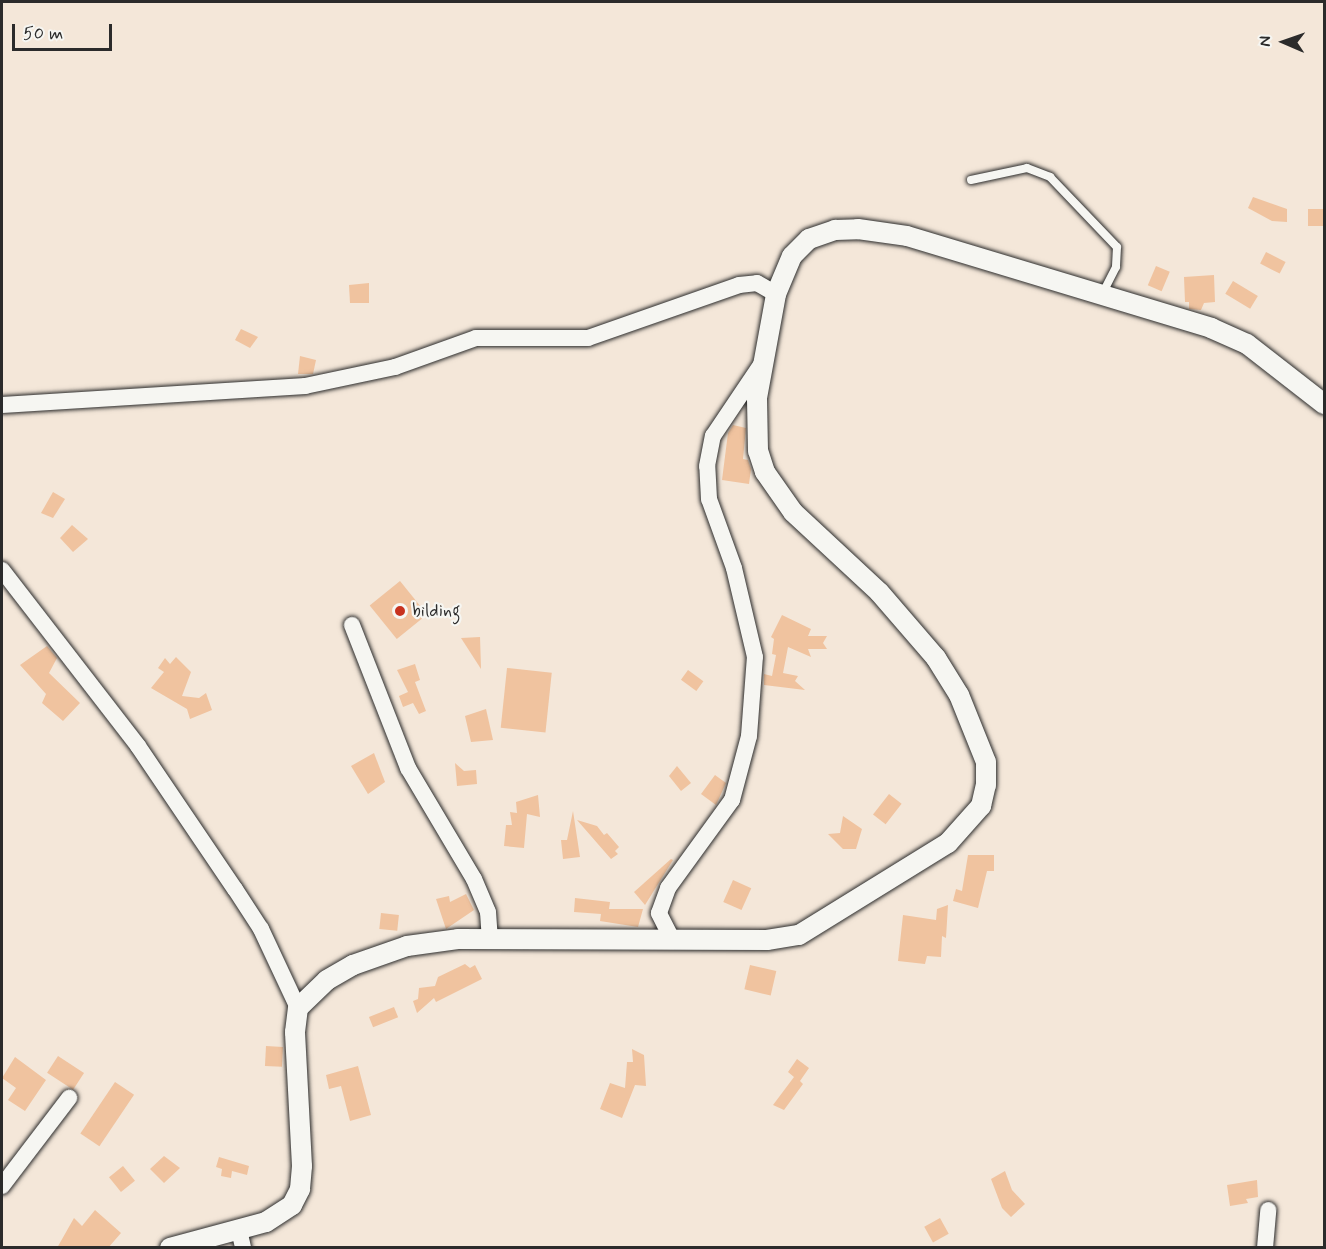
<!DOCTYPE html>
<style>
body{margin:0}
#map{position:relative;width:1326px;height:1249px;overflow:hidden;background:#f4e7d9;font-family:Mynerve,sans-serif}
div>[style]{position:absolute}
.building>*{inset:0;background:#f0c39f;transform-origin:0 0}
.roads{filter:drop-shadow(0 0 2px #2b2b2b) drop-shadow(0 0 2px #2b2b2b)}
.service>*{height:8px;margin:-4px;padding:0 4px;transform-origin:4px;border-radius:4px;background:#f6f6f2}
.minor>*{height:16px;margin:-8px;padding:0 8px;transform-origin:8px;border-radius:8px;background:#f6f6f2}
.tertiary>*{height:20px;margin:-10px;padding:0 10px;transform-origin:10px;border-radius:10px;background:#f6f6f2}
.dots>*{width:16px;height:16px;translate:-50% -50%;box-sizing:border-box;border:3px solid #f6f6f2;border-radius:50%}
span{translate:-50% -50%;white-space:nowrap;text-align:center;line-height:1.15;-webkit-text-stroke:4.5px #f6f6f2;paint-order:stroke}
.poi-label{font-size:18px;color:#2b2b2b}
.left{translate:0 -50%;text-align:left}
.frame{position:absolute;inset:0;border:3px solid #2b2b2b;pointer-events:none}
.north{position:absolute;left:1254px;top:12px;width:60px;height:60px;-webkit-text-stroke:4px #f6f6f2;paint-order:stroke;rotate:272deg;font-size:16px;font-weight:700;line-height:24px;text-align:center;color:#2b2b2b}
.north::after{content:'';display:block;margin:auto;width:21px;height:27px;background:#2b2b2b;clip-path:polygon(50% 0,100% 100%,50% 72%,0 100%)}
.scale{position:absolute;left:12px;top:24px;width:100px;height:27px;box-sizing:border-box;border:3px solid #2b2b2b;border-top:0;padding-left:8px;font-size:18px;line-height:21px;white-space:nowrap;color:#2b2b2b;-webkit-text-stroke:4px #f6f6f2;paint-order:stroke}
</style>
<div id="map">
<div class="building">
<div style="clip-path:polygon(1253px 197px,1287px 209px,1287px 222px,1272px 221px,1248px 208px)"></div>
<div style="left:1308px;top:209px;width:16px;height:17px"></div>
<div style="left:1266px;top:252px;width:22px;height:13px;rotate:27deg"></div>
<div style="left:1156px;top:266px;width:15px;height:21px;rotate:23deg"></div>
<div style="clip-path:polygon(1214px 275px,1215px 302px,1204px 303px,1201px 310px,1189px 309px,1189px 302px,1185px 302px,1184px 277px)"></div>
<div style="left:1233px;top:281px;width:29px;height:15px;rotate:31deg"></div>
<div style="clip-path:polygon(369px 283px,369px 303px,350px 303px,349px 285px)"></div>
<div style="clip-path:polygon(241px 329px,258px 337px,250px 348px,235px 340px)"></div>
<div style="clip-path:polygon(300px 356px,316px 360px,313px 374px,298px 374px)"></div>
<div style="clip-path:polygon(733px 425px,746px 428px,743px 459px,748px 460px,751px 469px,749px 484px,722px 480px,728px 433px)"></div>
<div style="clip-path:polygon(53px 492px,65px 499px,53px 518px,41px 513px)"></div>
<div style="clip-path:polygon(72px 525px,88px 539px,73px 552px,60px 538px)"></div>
<div style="left:400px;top:581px;width:43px;height:39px;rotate:51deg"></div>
<div style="clip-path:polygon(782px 615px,811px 629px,808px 636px,827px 636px,823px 643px,827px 649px,808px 649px,811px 657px,788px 647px,783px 673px,798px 676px,795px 681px,805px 690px,764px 685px,764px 674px,772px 676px,776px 655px,772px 654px,774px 639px,771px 637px)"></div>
<div style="clip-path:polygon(480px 637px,481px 669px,461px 638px)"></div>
<div style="clip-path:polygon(47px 646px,57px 658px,49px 673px,80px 703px,63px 721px,42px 703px,46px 694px,20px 665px)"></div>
<div style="clip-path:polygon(176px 657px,191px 672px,182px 696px,199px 698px,206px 693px,212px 710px,190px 719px,187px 709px,151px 688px,164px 672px,158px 668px,165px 658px,170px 664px)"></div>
<div style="clip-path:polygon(415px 664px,420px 680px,415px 682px,426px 711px,419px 714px,413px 703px,403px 707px,399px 696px,408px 692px,397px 670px)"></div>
<div style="left:507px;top:668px;width:45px;height:60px;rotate:6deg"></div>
<div style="left:688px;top:670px;width:19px;height:12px;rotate:36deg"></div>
<div style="clip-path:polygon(486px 709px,493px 740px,471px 742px,465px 716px)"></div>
<div style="clip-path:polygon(374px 753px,385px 782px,368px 794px,351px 766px)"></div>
<div style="clip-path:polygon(455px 763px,464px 771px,476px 770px,477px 784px,457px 786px)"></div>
<div style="clip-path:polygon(677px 766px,691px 783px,681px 791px,669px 776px)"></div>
<div style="clip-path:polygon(715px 775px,726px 783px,716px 805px,701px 794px)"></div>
<div style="left:889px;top:794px;width:16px;height:26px;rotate:38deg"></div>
<div style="clip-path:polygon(538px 795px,540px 817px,527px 814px,524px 848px,504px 846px,506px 825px,512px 825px,510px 812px,517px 813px,516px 802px)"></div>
<div style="clip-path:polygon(573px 811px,580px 857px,563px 859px,561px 840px,567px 840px)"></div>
<div style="clip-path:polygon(843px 816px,862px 829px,856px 849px,843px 849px,828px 834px,840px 833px)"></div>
<div style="clip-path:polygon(577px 820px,597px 826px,604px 835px,607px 833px,619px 847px,615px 851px,618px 854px,611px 859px)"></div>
<div style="clip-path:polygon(968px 855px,994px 855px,994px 871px,987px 871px,978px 908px,953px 901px,956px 889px,962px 891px)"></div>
<div style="clip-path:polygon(671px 859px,673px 860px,645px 905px,634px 892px)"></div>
<div style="left:733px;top:880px;width:20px;height:24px;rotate:24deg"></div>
<div style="clip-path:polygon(466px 894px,474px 910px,446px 929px,436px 899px,449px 896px,450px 902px)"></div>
<div style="clip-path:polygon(575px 898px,610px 902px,609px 909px,643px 909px,638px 927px,600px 921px,601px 914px,574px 912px)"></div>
<div style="clip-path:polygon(948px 905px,946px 938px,942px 936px,941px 957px,927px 956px,925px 964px,898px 961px,903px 915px,936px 920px,937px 909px)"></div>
<div style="left:381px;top:913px;width:18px;height:16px;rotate:6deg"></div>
<div style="clip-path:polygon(465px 964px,470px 968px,475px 965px,482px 979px,436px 1002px,434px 998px,417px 1013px,413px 1001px,418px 999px,419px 988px,435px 986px,438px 977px)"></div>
<div style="left:750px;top:965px;width:27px;height:25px;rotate:13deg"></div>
<div style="left:394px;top:1007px;width:11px;height:27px;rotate:68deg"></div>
<div style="left:266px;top:1046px;width:17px;height:20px;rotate:3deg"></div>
<div style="clip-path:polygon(632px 1049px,644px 1055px,646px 1086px,635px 1085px,622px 1118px,600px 1109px,610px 1083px,625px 1088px,627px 1062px,633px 1062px)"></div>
<div style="left:58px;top:1056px;width:31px;height:20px;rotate:33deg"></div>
<div style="clip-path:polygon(15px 1057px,46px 1080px,25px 1111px,8px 1100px,16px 1088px,2px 1078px)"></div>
<div style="clip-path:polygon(797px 1059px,809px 1068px,800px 1081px,803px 1084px,784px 1110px,773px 1105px,794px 1077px,788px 1072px)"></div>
<div style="clip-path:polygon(358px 1066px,371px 1115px,350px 1121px,341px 1086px,329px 1089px,326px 1075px)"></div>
<div style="left:115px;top:1082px;width:23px;height:62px;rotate:34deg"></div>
<div style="clip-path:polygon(164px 1156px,180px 1168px,164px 1183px,150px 1169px)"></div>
<div style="clip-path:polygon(219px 1157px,249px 1166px,247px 1175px,232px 1171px,231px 1178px,221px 1176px,222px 1169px,216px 1167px)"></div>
<div style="left:123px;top:1166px;width:19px;height:18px;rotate:51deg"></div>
<div style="clip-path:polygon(1005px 1171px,1012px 1190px,1025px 1204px,1011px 1217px,1002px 1208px,991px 1179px)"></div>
<div style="clip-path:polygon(1257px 1180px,1258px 1197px,1246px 1199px,1248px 1203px,1230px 1206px,1227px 1185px)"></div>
<div style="clip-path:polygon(95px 1210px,121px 1233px,108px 1248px,57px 1248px,74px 1218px,82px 1226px)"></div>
<div style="left:940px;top:1218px;width:18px;height:18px;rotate:61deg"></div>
</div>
<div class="roads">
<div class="service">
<div style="left:971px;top:180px;width:57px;rotate:-12.1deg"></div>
<div style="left:1027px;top:168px;width:25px;rotate:21deg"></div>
<div style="left:1050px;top:177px;width:97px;rotate:46.3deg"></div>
<div style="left:1117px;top:247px;width:20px;rotate:93deg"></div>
<div style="left:1116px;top:267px;width:30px;rotate:117deg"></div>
</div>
<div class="minor">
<div style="left:2px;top:405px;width:304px;rotate:-3.6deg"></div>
<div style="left:305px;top:386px;width:92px;rotate:-11.9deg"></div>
<div style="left:395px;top:367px;width:86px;rotate:-19.7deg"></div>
<div style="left:476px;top:338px;width:112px"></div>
<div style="left:588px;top:338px;width:160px;rotate:-19.3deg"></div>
<div style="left:739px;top:285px;width:18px;rotate:-6deg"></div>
<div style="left:757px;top:283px;width:22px;rotate:30deg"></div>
<div style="left:2px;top:570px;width:222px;rotate:52.3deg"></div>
<div style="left:138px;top:746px;width:173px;rotate:55.9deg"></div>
<div style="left:235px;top:889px;width:48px;rotate:57deg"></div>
<div style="left:261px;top:929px;width:87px;rotate:64.9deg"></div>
<div style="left:352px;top:625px;width:154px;rotate:68.6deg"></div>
<div style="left:408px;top:768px;width:129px;rotate:59.3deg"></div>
<div style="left:474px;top:879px;width:36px;rotate:67deg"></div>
<div style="left:488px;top:912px;width:26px;rotate:86deg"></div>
<div style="left:672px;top:939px;width:29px;rotate:-117deg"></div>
<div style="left:659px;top:913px;width:27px;rotate:-70deg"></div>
<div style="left:668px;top:888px;width:109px;rotate:-54deg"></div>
<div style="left:732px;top:800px;width:66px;rotate:-75.1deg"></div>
<div style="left:749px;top:736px;width:79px;rotate:-85.7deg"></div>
<div style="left:755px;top:657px;width:91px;rotate:-103.3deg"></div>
<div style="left:734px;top:568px;width:73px;rotate:-109.9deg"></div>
<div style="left:709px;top:499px;width:33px;rotate:-93deg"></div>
<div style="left:707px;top:466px;width:31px;rotate:-79deg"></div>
<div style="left:713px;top:436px;width:88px;rotate:-56.1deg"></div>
<div style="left:2px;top:1186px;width:111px;rotate:-52.7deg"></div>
<div style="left:239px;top:1230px;width:18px;rotate:77deg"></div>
<div style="left:1265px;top:1248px;width:38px;rotate:-85deg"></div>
</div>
<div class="tertiary">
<div style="left:170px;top:1248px;width:99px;rotate:-15.2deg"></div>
<div style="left:266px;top:1222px;width:31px;rotate:-33deg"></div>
<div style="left:292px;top:1205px;width:18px;rotate:-63deg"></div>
<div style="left:300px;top:1189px;width:23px;rotate:-85deg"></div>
<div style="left:302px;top:1166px;width:134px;rotate:-93deg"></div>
<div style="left:295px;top:1032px;width:24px;rotate:-83deg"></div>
<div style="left:298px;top:1008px;width:40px;rotate:-44deg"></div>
<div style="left:327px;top:980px;width:30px;rotate:-30deg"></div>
<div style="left:353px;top:965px;width:57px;rotate:-19.4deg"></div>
<div style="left:407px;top:946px;width:51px;rotate:-7.8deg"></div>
<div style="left:458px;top:939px;width:309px;rotate:0.2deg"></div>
<div style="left:767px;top:940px;width:32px;rotate:-9deg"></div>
<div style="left:799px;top:935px;width:175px;rotate:-31.7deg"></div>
<div style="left:948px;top:843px;width:50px;rotate:-48.3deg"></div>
<div style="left:981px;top:806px;width:22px;rotate:-77deg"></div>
<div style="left:986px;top:785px;width:23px;rotate:-90deg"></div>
<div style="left:986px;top:762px;width:72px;rotate:-111.9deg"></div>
<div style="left:959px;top:695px;width:44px;rotate:-121.9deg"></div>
<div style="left:936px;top:658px;width:87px;rotate:-130.8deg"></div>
<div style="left:879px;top:592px;width:117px;rotate:-137.1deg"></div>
<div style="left:793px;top:512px;width:49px;rotate:-125deg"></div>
<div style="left:765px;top:472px;width:22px;rotate:-108deg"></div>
<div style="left:758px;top:451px;width:53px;rotate:-91.1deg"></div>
<div style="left:757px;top:398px;width:106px;rotate:-79.6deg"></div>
<div style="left:776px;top:294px;width:41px;rotate:-67.2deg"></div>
<div style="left:792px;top:256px;width:24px;rotate:-45deg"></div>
<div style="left:809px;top:239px;width:28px;rotate:-19deg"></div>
<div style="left:835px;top:230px;width:23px;rotate:-2deg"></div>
<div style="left:858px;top:229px;width:49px;rotate:8.1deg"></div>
<div style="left:907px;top:236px;width:318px;rotate:16.8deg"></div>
<div style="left:1211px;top:328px;width:39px;rotate:24deg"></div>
<div style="left:1247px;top:344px;width:98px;rotate:37.9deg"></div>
</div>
</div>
<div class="dots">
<div style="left:400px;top:611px;background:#c8321e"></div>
</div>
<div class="poi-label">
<span class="left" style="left:412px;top:611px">bilding</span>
</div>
<div class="frame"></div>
<div class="north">N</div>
<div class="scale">50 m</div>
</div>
